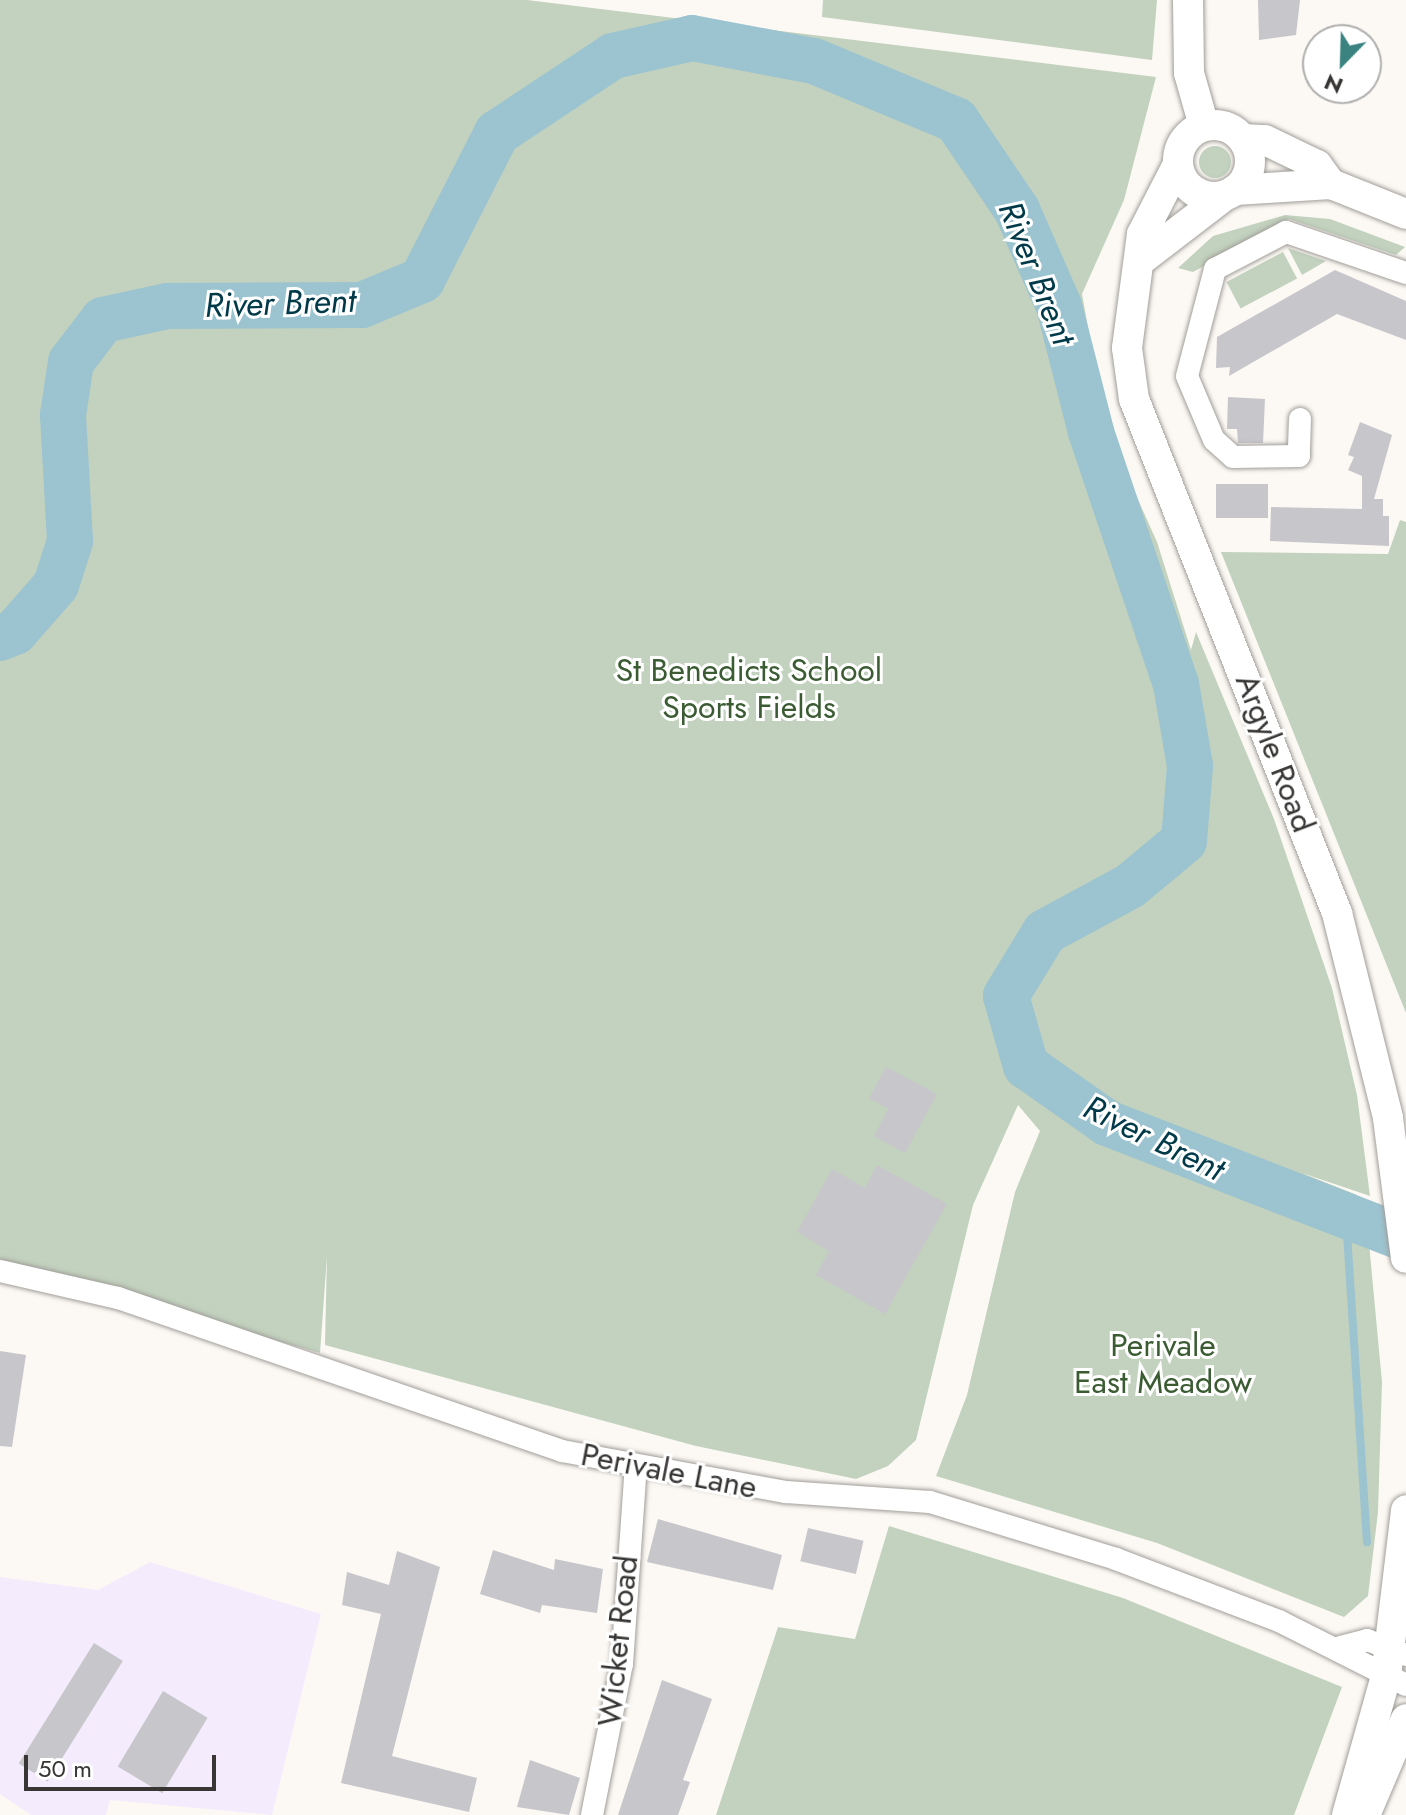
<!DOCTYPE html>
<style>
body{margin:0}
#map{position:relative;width:1406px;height:1815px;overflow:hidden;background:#fcf9f4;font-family:Jost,sans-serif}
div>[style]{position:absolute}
.commercial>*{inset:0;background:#f4ecfc}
.green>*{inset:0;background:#c2d2be;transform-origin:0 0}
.round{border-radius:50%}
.stream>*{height:8px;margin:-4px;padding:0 4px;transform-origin:4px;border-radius:4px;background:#9cc3d0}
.river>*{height:46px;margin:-23px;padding:0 23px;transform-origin:23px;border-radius:23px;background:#9cc3d0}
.building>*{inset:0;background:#c7c6cb;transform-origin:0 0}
.roads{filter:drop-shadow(0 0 2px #a19e9a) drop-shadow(0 0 2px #a19e9a)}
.minor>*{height:22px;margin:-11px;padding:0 11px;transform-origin:11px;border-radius:11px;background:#fff}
.secondary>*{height:30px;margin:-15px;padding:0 15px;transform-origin:15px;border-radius:15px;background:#fff}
.secondary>.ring{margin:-15px;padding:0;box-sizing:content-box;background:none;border:30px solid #fff;border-radius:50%}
span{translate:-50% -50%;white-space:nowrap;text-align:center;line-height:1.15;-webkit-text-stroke:6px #fff;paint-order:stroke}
.park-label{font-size:32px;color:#3b5c33}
.street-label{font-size:32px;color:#373634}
.water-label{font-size:34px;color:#003a49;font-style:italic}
.north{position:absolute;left:1302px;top:24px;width:80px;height:80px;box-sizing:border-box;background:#fff;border:2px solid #afafae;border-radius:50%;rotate:203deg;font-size:22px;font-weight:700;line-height:32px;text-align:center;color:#373634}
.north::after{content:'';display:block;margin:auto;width:28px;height:36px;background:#3a8380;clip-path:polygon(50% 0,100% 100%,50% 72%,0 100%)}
.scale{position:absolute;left:24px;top:1755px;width:192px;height:36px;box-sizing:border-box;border:4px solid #373634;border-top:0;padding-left:10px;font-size:24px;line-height:28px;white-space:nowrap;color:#373634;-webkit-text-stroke:6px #fff;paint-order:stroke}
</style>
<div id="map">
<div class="commercial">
<div style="clip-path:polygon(150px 1562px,321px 1614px,272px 1815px,110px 1800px,106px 1815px,31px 1815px,0 1794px,0 1577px,98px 1590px)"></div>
</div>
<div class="green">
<div style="clip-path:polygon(0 0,527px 0,1156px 77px,1124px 200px,1082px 294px,1106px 428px,1157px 542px,1191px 650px,1196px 632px,1274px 819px,1332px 988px,1357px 1095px,1370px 1196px,1302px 1173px,1357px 1195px,1361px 1241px,1369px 1243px,1382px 1382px,1378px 1512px,1368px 1596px,1344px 1617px,1157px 1543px,936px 1476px,967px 1395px,1015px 1192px,1040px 1131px,1018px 1105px,973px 1205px,916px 1440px,888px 1466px,856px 1479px,696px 1446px,325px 1345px,327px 1256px,320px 1353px,0 1262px)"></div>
<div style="clip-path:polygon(823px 0,1157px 0,1152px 60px,822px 17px)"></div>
<div class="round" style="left:1199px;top:146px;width:32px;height:32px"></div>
<div style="clip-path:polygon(1285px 215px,1330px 219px,1405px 247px,1396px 255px,1289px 219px,1193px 272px,1178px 268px,1213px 236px)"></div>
<div style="clip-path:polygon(1288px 248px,1326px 261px,1302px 275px)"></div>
<div style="left:1283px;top:252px;width:30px;height:64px;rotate:62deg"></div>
<div style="clip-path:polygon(1400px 520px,1406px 522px,1406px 1013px,1221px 552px,1388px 554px)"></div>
<div style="clip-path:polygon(889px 1526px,1123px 1598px,1342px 1687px,1294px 1815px,716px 1815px,778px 1627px,855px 1639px)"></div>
</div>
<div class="stream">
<div style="left:1346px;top:1218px;width:325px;rotate:86.3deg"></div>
</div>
<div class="river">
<div style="left:0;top:638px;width:16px;rotate:-22deg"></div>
<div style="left:15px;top:632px;width:62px;rotate:-48.9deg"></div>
<div style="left:56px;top:585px;width:46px;rotate:-72.3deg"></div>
<div style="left:70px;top:541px;width:126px;rotate:-93.2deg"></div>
<div style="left:63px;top:415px;width:54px;rotate:-81.4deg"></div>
<div style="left:71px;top:362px;width:53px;rotate:-52.7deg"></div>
<div style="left:103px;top:320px;width:66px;rotate:-12.3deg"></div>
<div style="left:167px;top:306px;width:195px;rotate:-0.3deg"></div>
<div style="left:362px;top:305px;width:65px;rotate:-22.6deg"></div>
<div style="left:422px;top:280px;width:165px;rotate:-63deg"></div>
<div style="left:497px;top:133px;width:139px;rotate:-33.6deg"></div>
<div style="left:613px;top:56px;width:81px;rotate:-12.8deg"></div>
<div style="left:692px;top:38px;width:124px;rotate:10.7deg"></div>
<div style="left:814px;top:61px;width:154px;rotate:22.6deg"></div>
<div style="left:956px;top:120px;width:109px;rotate:55.9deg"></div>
<div style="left:1017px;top:210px;width:105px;rotate:66.4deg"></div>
<div style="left:1059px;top:306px;width:130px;rotate:75.7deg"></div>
<div style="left:1091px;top:432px;width:266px;rotate:71.4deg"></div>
<div style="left:1176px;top:684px;width:83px;rotate:80.3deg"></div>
<div style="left:1190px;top:766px;width:75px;rotate:94.6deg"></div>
<div style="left:1184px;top:841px;width:70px;rotate:140.2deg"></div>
<div style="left:1130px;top:886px;width:97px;rotate:151.6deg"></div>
<div style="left:1045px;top:932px;width:75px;rotate:121.4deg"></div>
<div style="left:1006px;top:996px;width:73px;rotate:74.1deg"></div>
<div style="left:1026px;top:1066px;width:99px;rotate:35.1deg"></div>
<div style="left:1107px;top:1123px;width:321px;rotate:21.2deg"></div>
</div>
<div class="building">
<div style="clip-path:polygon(1258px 0,1300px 0,1296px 35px,1259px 40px)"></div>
<div style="clip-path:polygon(1335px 270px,1406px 301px,1406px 340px,1337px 314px,1229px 376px,1230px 367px,1216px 368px,1217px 337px)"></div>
<div style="clip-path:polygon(1228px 397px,1265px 399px,1263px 443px,1238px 443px,1237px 429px,1227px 429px)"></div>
<div style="clip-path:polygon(1360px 422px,1392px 435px,1374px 499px,1383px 499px,1383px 516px,1389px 516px,1389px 546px,1270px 541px,1271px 507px,1362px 509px,1362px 476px,1348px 470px,1354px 457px,1348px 455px)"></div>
<div style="left:1216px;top:484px;width:52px;height:34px"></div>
<div style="clip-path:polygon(886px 1067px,937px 1094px,905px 1153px,874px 1136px,888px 1109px,869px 1098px)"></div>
<div style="clip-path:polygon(877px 1165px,947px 1204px,885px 1314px,816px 1275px,829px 1251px,797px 1232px,832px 1169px,865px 1188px)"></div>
<div style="clip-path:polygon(0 1351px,26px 1355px,12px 1447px,0 1446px)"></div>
<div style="clip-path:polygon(658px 1519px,782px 1555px,773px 1590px,647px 1562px)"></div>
<div style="left:808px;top:1528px;width:57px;height:34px;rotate:13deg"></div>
<div style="clip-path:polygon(493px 1550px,554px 1570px,555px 1559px,603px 1569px,597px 1613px,542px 1605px,540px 1613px,480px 1594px)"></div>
<div style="clip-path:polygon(397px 1551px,440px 1567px,392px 1756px,477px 1778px,469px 1812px,341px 1783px,381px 1614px,342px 1605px,347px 1572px,389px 1585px)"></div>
<div style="left:94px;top:1643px;width:34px;height:142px;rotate:32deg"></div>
<div style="clip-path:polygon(662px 1680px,712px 1699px,683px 1780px,690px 1782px,678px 1815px,618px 1815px)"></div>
<div style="left:163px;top:1691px;width:52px;height:88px;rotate:31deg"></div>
<div style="clip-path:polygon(530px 1760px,580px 1778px,569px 1815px,517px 1807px)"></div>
</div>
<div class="roads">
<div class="minor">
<div style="left:1300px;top:419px;width:37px;rotate:92deg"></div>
<div style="left:1299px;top:456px;width:66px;rotate:179.1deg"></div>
<div style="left:1233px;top:457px;width:25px;rotate:-138deg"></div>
<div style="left:1214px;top:440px;width:69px;rotate:-112.9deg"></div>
<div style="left:1187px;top:376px;width:111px;rotate:-75.3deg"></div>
<div style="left:1215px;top:269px;width:80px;rotate:-27.5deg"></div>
<div style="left:1286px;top:232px;width:127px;rotate:18.9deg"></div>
<div style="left:0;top:1271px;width:121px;rotate:12.9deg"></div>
<div style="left:118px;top:1298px;width:470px;rotate:19deg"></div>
<div style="left:562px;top:1451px;width:228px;rotate:10.4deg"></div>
<div style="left:786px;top:1492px;width:144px;rotate:4deg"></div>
<div style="left:930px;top:1502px;width:195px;rotate:17deg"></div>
<div style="left:1116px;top:1559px;width:174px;rotate:20.8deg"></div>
<div style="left:1279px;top:1621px;width:142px;rotate:26.7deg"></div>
<div style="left:1341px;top:1647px;width:27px;rotate:-15deg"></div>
<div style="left:1367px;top:1640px;width:42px;rotate:21deg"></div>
<div style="left:592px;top:1815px;width:154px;rotate:-78.8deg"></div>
<div style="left:622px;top:1664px;width:199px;rotate:-86deg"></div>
</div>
<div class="secondary">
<div style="left:1188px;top:0;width:73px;rotate:89.2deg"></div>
<div style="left:1189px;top:73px;width:55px;rotate:74.2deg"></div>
<div class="ring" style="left:1178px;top:125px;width:42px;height:42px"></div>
<div style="left:1243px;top:139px;width:22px;rotate:3deg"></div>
<div style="left:1265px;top:140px;width:58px;rotate:25.7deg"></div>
<div style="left:1317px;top:165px;width:24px;rotate:54deg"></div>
<div style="left:1178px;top:164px;width:79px;rotate:117.2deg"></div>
<div style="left:1142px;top:234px;width:115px;rotate:97.5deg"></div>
<div style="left:1127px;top:348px;width:51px;rotate:82.2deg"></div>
<div style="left:1134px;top:399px;width:553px;rotate:68.45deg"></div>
<div style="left:1337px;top:913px;width:211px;rotate:76deg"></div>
<div style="left:1388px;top:1118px;width:141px;rotate:82.7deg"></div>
<div style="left:1235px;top:190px;width:96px;rotate:-3.6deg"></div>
<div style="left:1331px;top:184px;width:81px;rotate:21.8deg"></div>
<div style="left:1142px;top:259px;width:103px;rotate:-37.5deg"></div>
<div style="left:1347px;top:1815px;width:144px;rotate:-74.3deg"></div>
<div style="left:1386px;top:1676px;width:167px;rotate:-83.1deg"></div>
<div style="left:1365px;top:1815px;width:104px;rotate:-66.9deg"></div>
</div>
</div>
<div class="park-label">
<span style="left:749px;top:689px">St Benedicts School<br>Sports Fields</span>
<span style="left:1163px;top:1364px">Perivale<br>East Meadow</span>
</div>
<div class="street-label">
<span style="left:1275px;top:753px;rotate:69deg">Argyle Road</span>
<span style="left:669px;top:1471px;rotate:11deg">Perivale Lane</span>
<span style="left:618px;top:1641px;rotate:-84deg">Wicket Road</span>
</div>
<div class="water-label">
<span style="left:1037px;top:273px;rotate:68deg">River Brent</span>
<span style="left:280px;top:303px;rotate:-2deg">River Brent</span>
<span style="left:1154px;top:1138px;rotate:26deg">River Brent</span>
</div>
<div class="north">N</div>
<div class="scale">50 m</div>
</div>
